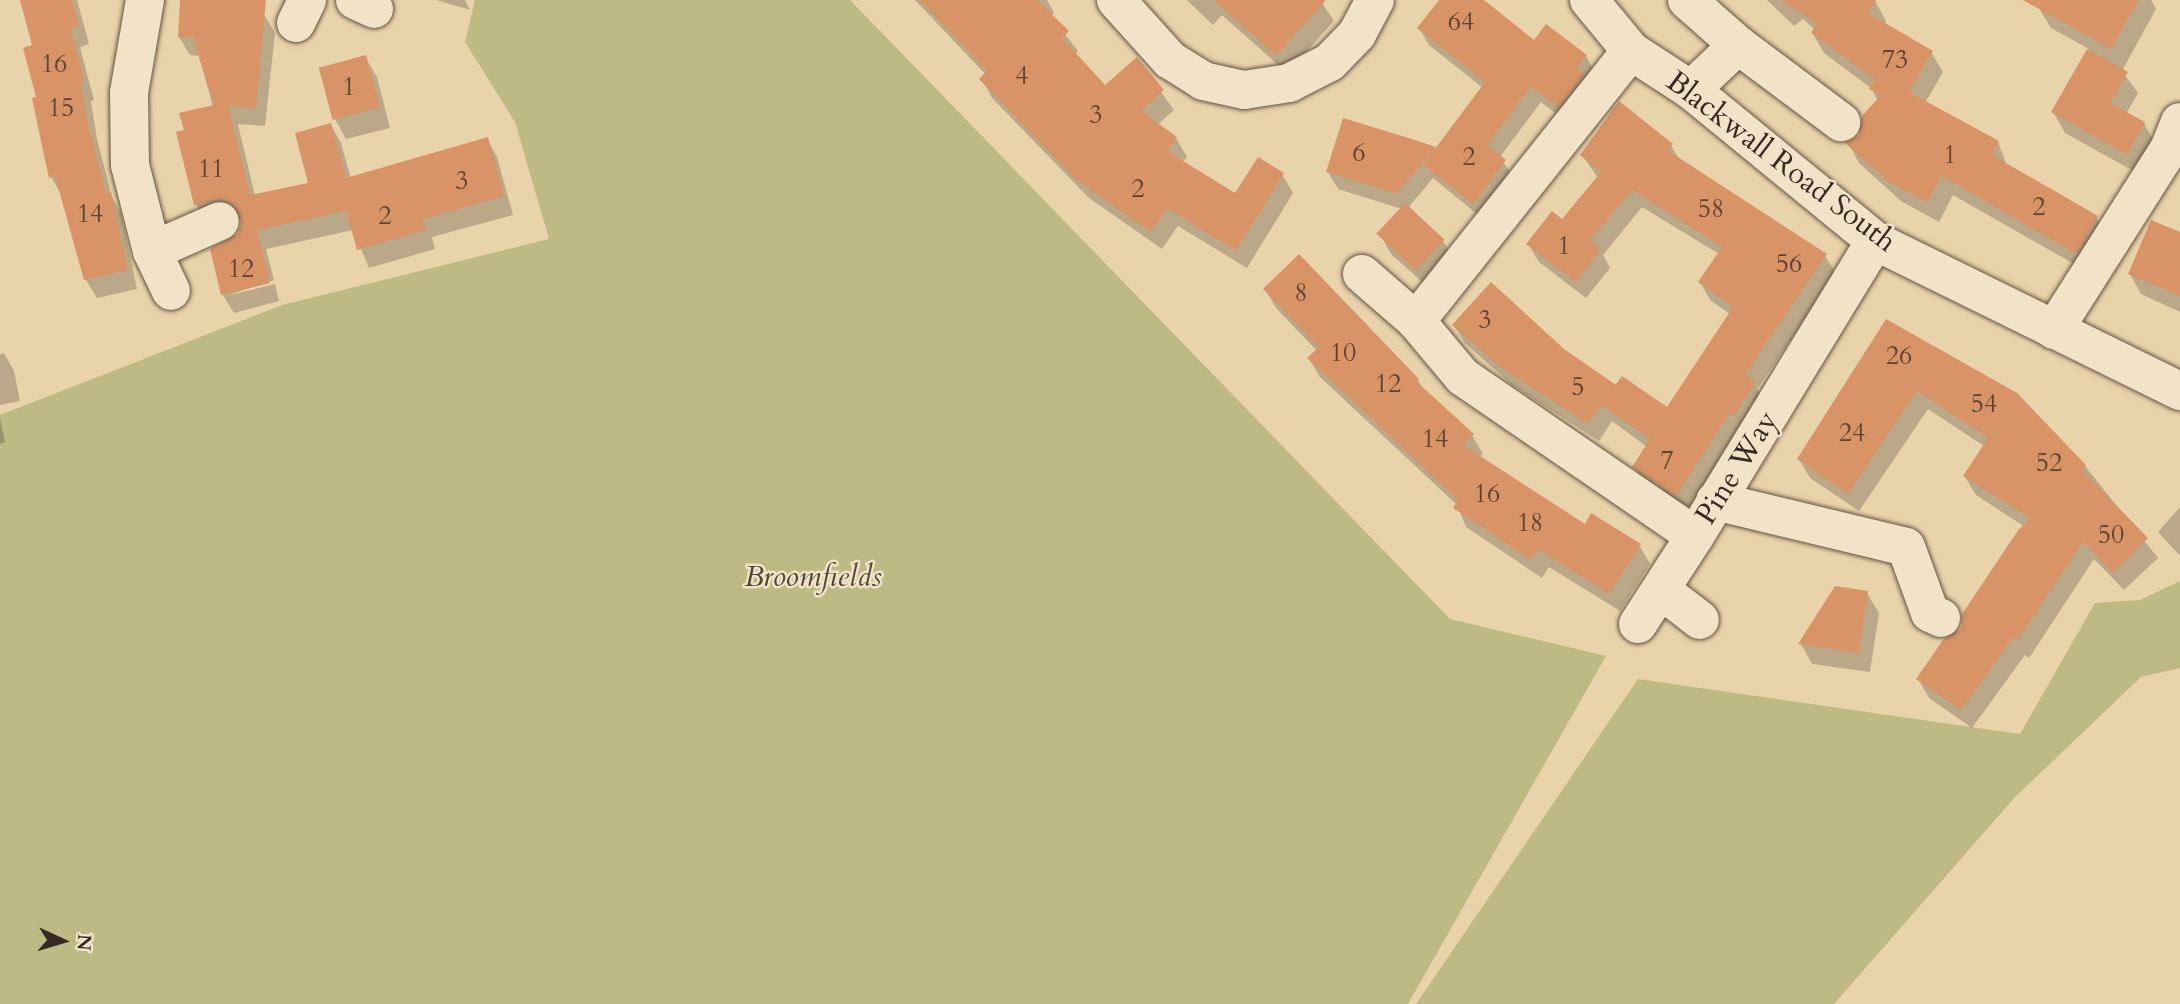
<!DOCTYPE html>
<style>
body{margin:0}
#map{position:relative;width:2180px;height:1004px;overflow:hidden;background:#e9d3aa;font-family:Cardo,serif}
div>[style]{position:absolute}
.green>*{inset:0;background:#bdba84}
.shadow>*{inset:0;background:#0003}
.building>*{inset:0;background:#d89467;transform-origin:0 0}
.roads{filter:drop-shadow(0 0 2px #645444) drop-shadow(0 0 2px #645444)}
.minor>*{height:38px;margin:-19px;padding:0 19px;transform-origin:19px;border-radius:19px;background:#f1e2c8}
span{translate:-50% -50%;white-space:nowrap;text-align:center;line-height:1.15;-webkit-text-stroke:5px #f1e2c8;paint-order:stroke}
.number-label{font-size:26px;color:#5f4433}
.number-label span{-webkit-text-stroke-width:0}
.street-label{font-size:30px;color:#372a22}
.park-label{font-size:30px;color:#524736;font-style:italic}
.north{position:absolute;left:28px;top:906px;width:70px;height:70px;-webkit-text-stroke:5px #f1e2c8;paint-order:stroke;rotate:94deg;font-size:19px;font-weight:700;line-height:28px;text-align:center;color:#372a22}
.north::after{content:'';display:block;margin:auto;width:24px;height:32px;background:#372a22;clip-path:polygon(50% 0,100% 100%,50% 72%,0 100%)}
</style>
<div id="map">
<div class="green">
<div style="clip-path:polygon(475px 0,850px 0,1450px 619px,1606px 656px,1408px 1004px,0 1004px,0 415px,282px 305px,549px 239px,515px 122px,465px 42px)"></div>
<div style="clip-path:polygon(2180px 581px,2180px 668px,2141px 677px,2015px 797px,1834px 1004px,1416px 1004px,1638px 679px,2020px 734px,2095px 603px,2140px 600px)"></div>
</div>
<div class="shadow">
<div style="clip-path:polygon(20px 0,77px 0,89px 44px,80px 47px,94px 100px,91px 101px,97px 139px,112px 197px,121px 213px,137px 289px,97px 298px,86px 280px,62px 196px,51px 177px,34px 46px)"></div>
<div style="clip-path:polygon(181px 0,263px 0,257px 24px,265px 16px,275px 33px,265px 126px,238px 124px,255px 196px,311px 184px,331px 125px,341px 143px,351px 179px,487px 139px,497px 157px,513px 215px,432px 237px,435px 249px,369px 268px,353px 230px,266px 249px,274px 280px,226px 296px,275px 284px,279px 301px,234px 313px,223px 295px,212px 250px,239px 236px,241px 222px,235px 217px,206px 223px,196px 204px,186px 131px,213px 107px,199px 56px,190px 55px,179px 37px)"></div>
<div style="clip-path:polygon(436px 0,465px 0,470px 10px)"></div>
<div style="clip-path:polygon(915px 0,1047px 0,1054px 13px,1051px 16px,1078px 51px,1075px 55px,1105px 88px,1137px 59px,1174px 110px,1157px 125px,1176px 138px,1187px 157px,1183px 162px,1236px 195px,1282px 174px,1293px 193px,1247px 268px,1178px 226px,1162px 249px,1089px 198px,992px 98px,982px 79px,986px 75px)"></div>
<div style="clip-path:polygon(1187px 0,1320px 0,1334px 21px,1287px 73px,1222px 15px,1213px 25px)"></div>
<div style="clip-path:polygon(1441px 0,1481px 0,1535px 43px,1586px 56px,1595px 73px,1568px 123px,1541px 102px,1500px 157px,1514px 178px,1483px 219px,1433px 178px,1408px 208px,1443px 241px,1455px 261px,1430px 289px,1391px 254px,1380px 234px,1402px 209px,1338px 189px,1328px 172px,1344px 120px,1437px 150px,1483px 88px,1429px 45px,1419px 28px)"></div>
<div style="clip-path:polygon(1767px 0,1875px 1px,1886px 21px,1884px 25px,1931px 52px,1943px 72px,1925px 103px,1998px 142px,2007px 166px,2096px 217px,2108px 237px,2088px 272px,1953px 195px,1939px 222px,1901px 201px,1859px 163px,1848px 143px,1860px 136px,1878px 101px,1871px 88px,1824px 53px,1813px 34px,1815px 30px,1803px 19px,1794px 26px)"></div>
<div style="clip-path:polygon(2044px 0,2151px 0,2156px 9px,2122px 71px,2138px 93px,2126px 114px,2144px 123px,2155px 144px,2139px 174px,2065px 133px,2053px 112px,2089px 49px,2051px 28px,2039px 8px)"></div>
<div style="clip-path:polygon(365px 57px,377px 77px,390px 128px,346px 139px,335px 119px)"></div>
<div style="clip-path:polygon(1671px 145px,1680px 161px,1825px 256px,1836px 273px,1757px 389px,1765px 401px,1740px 430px,1686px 513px,1645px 484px,1635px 467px,1647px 447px,1612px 421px,1599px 441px,1512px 385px,1465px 343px,1454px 325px,1563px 350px,1614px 386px,1667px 409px,1730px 314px,1710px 300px,1700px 282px,1719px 254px,1642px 207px,1603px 255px,1610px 268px,1586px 298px,1539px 262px,1528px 244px,1563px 221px,1598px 178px,1582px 155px)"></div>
<div style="clip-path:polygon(2180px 236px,2180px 312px,2141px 294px,2130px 274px)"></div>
<div style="clip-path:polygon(1265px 289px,1418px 380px,1425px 392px,1472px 435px,1483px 454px,1479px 457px,1586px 526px,1639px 545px,1650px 564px,1620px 611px,1549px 567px,1542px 578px,1466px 527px,1457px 505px,1320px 377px,1309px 359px,1317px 351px,1276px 308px)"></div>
<div style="clip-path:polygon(1887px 321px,2085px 466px,2158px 558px,2124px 590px,2094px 559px,2029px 658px,2025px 655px,1972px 728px,1929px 698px,1918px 679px,1962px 629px,2025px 527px,1976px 495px,1965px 477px,1984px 446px,1928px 409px,1859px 511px,1810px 478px,1799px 459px)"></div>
<div style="clip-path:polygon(4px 353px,14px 371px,20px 401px,0 405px,0 354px)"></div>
<div style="clip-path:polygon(0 418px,5px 442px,0 444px)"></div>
<div style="clip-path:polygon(2179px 508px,2180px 509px,2180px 556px,2158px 532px)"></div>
<div style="clip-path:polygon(1867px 593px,1879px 613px,1870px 672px,1812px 664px,1801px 644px)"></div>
</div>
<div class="building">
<div style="clip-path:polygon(20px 0,72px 0,79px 26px,70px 28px,85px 81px,81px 82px,87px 119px,106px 193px,111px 192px,128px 270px,84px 280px,55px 176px,49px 178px,42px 146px,32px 98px,36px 97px,23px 48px,32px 45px)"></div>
<div style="clip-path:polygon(180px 0,266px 0,256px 108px,228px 106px,250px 195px,308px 183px,295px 133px,331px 123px,346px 178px,488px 137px,504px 196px,423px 219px,426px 230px,357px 250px,346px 211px,257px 230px,270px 283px,221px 295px,210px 249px,237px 234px,242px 223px,233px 204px,223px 199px,194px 205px,176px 132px,184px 130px,179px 113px,214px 105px,193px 38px,178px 37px)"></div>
<div style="clip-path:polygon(920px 0,1037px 0,1069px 31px,1062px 38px,1105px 85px,1137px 57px,1164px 90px,1141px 111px,1177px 137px,1167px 151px,1235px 193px,1258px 157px,1284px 173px,1236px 251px,1167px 208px,1151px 232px,1076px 180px,979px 79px,987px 71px)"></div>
<div style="clip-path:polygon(1214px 0,1326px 0,1276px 56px)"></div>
<div style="clip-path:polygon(1439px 0,1484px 0,1534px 40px,1546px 24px,1587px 55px,1577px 68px,1585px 74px,1558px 107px,1531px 87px,1487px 145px,1506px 160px,1473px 204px,1423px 165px,1485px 82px,1417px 28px)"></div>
<div style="clip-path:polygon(1780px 0,1876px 0,1868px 13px,1933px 51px,1909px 92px,1999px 141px,1992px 155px,2098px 216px,2076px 254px,1942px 176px,1927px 203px,1888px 181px,1845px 143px,1859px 135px,1862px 116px,1880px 96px,1869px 89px,1874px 79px,1811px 33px,1817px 23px)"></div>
<div style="clip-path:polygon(2023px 0,2139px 0,2111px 49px)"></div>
<div style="clip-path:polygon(2087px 49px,2128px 72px,2110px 103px,2145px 122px,2127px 155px,2051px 112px)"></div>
<div style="left:366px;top:55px;width:54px;height:49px;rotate:75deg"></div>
<div style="clip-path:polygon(1619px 101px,1673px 144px,1667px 150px,1827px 254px,1745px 375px,1756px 382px,1734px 416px,1730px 413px,1676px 496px,1632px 467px,1650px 439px,1601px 405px,1622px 376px,1667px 407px,1733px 307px,1698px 282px,1722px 247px,1632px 190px,1590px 240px,1601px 249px,1576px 282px,1526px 244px,1552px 211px,1562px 219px,1601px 172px,1580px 155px)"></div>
<div style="clip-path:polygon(1343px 118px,1415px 140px,1436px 147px,1397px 194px,1326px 172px)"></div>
<div style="left:1405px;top:203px;width:54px;height:42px;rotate:43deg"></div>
<div style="clip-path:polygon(2151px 220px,2180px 232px,2180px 296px,2128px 274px)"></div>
<div style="clip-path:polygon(1299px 254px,1419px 379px,1417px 382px,1474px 434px,1463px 445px,1585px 524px,1591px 513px,1641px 544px,1609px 594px,1538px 549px,1531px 560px,1453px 508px,1458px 500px,1307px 358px,1319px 347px,1263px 289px)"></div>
<div style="clip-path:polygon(1491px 282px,1564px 349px,1616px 385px,1588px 424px,1500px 367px,1452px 325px)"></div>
<div style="clip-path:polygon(1886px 319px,2017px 393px,2086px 465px,2081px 469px,2148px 538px,2113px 573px,2083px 542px,2018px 640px,2014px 637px,1961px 710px,1916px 679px,1943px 640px,1961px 628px,1962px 614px,2019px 529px,2031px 519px,1963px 476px,1988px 438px,1917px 391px,1848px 494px,1797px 459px)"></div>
<div style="clip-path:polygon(1835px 586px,1868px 591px,1859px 653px,1798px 644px)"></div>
</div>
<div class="roads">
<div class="minor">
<div style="left:145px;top:0;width:94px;rotate:99.8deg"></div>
<div style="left:129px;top:93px;width:72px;rotate:89.2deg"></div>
<div style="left:130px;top:165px;width:89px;rotate:75.7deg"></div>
<div style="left:152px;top:251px;width:44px;rotate:64.6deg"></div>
<div style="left:355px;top:0;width:21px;rotate:25deg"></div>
<div style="left:1116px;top:0;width:81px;rotate:48deg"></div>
<div style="left:1170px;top:60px;width:39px;rotate:32deg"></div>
<div style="left:1203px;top:81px;width:42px;rotate:12.4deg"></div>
<div style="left:1244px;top:90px;width:46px;rotate:-8.8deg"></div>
<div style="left:1289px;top:83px;width:46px;rotate:-27.1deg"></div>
<div style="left:1330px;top:62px;width:39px;rotate:-46deg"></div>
<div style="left:1357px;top:34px;width:38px;rotate:-62deg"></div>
<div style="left:1589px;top:0;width:66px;rotate:50.5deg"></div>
<div style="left:1631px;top:51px;width:72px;rotate:33deg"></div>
<div style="left:1691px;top:90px;width:240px;rotate:39.3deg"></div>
<div style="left:1877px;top:242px;width:338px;rotate:26.2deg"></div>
<div style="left:1687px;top:0;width:68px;rotate:41.4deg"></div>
<div style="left:1738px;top:45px;width:129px;rotate:36.8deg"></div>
<div style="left:296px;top:23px;width:25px;rotate:-64deg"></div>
<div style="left:1691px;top:90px;width:65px;rotate:-43.8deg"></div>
<div style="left:152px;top:251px;width:74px;rotate:-23.8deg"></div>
<div style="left:1362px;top:274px;width:72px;rotate:41deg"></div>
<div style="left:1416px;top:321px;width:73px;rotate:50deg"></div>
<div style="left:1463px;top:377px;width:281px;rotate:34.4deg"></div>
<div style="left:1695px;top:536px;width:346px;rotate:-58.6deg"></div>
<div style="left:1416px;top:321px;width:345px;rotate:-51.5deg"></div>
<div style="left:2054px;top:330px;width:214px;rotate:-57.6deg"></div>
<div style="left:2169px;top:149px;width:29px;rotate:-68deg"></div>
<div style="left:1715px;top:501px;width:196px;rotate:13.5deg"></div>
<div style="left:1906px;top:547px;width:70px;rotate:70deg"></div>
<div style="left:1930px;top:613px;width:12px;rotate:24deg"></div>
<div style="left:1661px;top:590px;width:49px;rotate:37.6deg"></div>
<div style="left:1638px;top:624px;width:105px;rotate:-57.1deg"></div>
</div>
</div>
<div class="number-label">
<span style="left:1461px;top:22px">64</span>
<span style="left:1895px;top:60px">73</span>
<span style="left:54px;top:64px">16</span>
<span style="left:1022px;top:76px">4</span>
<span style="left:349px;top:87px">1</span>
<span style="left:61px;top:108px">15</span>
<span style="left:1096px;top:115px">3</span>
<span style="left:1359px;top:153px">6</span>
<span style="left:1950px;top:155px">1</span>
<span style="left:1469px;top:157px">2</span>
<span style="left:211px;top:169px">11</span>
<span style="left:462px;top:181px">3</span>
<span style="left:1138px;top:189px">2</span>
<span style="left:2039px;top:207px">2</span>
<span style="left:1711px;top:209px">58</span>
<span style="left:90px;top:214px">14</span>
<span style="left:385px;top:216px">2</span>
<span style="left:1564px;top:246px">1</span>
<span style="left:1789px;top:264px">56</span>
<span style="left:241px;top:269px">12</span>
<span style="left:1301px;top:293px">8</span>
<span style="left:1485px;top:320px">3</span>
<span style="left:1343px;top:353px">10</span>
<span style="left:1899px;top:356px">26</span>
<span style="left:1388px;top:384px">12</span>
<span style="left:1578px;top:387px">5</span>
<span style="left:1984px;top:404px">54</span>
<span style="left:1852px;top:433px">24</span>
<span style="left:1435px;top:439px">14</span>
<span style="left:1667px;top:461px">7</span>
<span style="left:2049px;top:463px">52</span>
<span style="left:1487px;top:494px">16</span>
<span style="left:1530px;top:523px">18</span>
<span style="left:2111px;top:535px">50</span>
</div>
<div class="street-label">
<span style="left:1781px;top:162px;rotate:37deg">Blackwall Road South</span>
<span style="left:1737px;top:468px;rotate:-58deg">Pine Way</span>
</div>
<div class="park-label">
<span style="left:813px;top:577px">Broomfields</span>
</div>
<div class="north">N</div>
</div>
